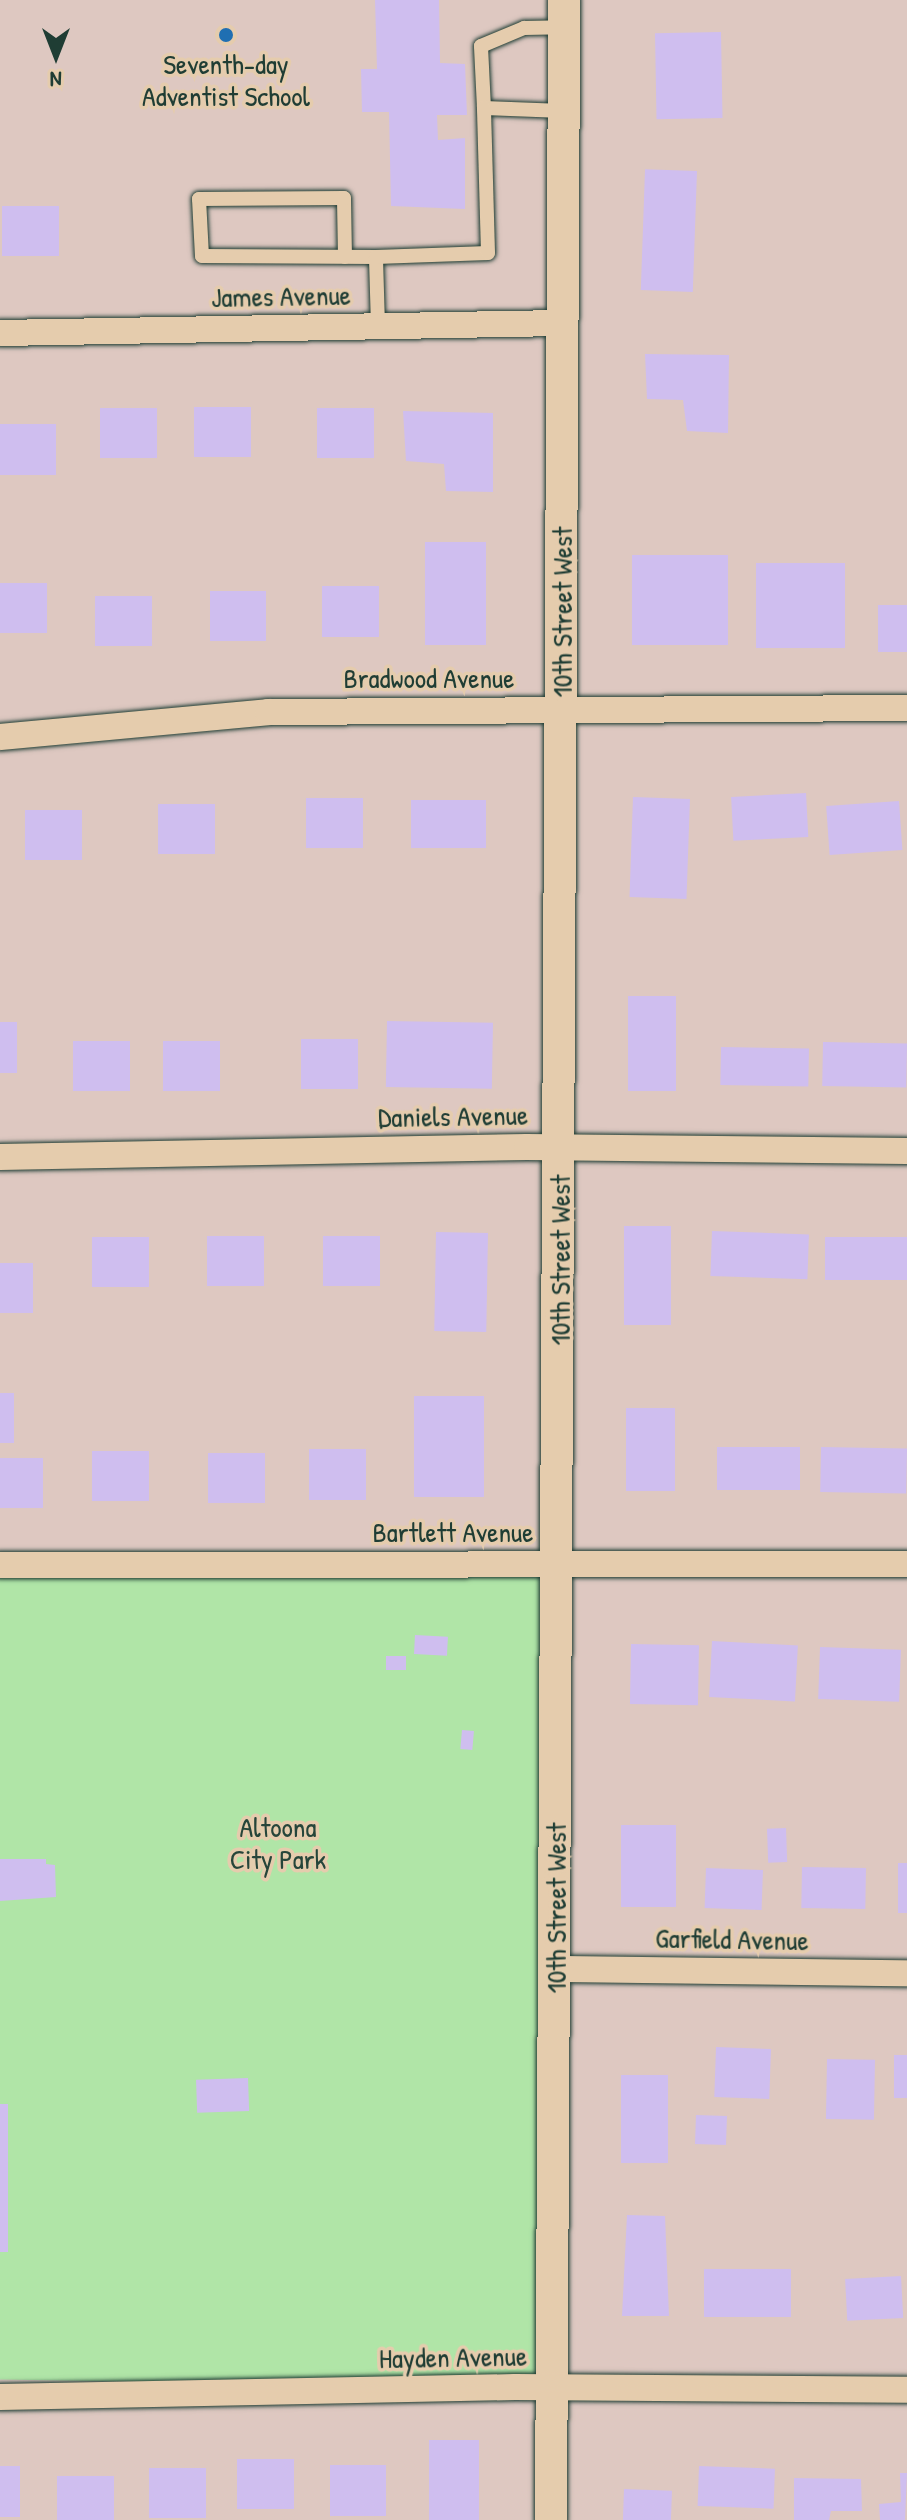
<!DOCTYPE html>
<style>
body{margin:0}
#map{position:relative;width:907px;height:2520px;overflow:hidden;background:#dec8c1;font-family:"Patrick Hand",sans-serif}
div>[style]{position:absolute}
.green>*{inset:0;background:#b0e5a7;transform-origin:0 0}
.building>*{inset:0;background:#cfbeef;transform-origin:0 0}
.roads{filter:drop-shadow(0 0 2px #1f3d34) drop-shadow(0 0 2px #1f3d34)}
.service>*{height:14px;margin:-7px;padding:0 7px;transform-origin:7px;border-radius:7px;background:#e5ccad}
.minor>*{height:26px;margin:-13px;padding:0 13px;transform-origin:13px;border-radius:13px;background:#e5ccad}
.tertiary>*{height:32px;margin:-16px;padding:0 16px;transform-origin:16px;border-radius:16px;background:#e5ccad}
.dots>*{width:22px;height:22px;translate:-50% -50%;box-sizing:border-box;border:4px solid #e5ccad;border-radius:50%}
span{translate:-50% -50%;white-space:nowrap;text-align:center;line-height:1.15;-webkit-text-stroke:7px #e5ccad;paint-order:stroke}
.poi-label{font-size:28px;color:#1f3d34}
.street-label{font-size:28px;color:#1f3d34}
.park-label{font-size:28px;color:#26453a}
.north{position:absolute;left:16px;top:16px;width:80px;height:80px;-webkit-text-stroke:6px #e5ccad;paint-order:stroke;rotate:180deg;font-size:22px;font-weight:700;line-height:32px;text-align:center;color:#1f3d34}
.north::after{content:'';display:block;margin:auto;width:28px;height:36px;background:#1f3d34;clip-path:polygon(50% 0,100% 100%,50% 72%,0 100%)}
</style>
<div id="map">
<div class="green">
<div style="left:558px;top:1564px;width:825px;height:558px;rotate:91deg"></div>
</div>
<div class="building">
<div style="clip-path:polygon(375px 0,439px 0,440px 63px,465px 64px,467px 115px,437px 115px,438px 140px,465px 138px,465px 209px,391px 206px,389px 112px,362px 112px,361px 69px,377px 69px)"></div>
<div style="left:721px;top:32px;width:86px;height:66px;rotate:89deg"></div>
<div style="left:697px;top:171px;width:121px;height:52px;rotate:92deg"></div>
<div style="left:59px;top:206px;width:50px;height:57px;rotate:90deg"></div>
<div style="clip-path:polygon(645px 354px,729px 355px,728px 433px,687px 431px,683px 400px,647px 399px)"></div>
<div style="left:251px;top:407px;width:50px;height:57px;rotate:90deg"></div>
<div style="left:157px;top:408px;width:50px;height:57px;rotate:90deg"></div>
<div style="left:374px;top:408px;width:50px;height:57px;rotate:90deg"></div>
<div style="clip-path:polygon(403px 411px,493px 413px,493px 492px,446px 491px,444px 464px,406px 461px)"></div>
<div style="left:0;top:424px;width:56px;height:51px"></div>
<div style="left:425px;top:542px;width:61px;height:103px"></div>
<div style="left:632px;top:555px;width:96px;height:90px"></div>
<div style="left:845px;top:563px;width:85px;height:89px;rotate:90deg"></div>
<div style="left:47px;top:583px;width:50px;height:47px;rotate:90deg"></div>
<div style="left:322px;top:586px;width:57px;height:51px"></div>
<div style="left:266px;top:591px;width:50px;height:56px;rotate:90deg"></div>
<div style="left:152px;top:596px;width:50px;height:57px;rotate:90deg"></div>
<div style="left:878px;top:605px;width:29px;height:47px"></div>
<div style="left:806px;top:793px;width:44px;height:75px;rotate:87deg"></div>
<div style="left:633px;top:797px;width:57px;height:100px;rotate:2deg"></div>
<div style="left:363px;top:798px;width:50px;height:57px;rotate:90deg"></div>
<div style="left:411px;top:800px;width:75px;height:48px"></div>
<div style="left:899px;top:801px;width:49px;height:73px;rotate:86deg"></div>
<div style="left:215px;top:804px;width:50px;height:57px;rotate:90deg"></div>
<div style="left:82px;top:810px;width:50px;height:57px;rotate:90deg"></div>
<div style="left:628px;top:996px;width:48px;height:95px"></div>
<div style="left:387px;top:1021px;width:106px;height:66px;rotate:1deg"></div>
<div style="left:17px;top:1022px;width:51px;height:17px;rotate:90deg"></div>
<div style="left:358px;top:1039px;width:50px;height:57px;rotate:90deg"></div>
<div style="left:130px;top:1041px;width:50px;height:57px;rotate:90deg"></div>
<div style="left:220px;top:1041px;width:50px;height:57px;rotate:90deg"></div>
<div style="left:823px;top:1042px;width:84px;height:44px;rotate:1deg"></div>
<div style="left:721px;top:1047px;width:88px;height:38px;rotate:1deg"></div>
<div style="left:624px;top:1226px;width:47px;height:99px"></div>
<div style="left:712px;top:1231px;width:97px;height:45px;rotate:2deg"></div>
<div style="left:436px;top:1232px;width:52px;height:99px;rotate:1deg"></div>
<div style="left:264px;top:1236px;width:50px;height:57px;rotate:90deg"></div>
<div style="left:380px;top:1236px;width:50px;height:57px;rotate:90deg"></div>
<div style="left:149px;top:1237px;width:50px;height:57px;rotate:90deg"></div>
<div style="left:825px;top:1237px;width:82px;height:43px"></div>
<div style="left:33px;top:1263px;width:50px;height:33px;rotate:90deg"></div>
<div style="left:0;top:1393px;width:14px;height:50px"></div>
<div style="left:414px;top:1396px;width:70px;height:101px"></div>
<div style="left:626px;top:1408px;width:49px;height:83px"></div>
<div style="left:717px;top:1447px;width:83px;height:43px"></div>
<div style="left:821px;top:1447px;width:86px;height:45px;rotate:1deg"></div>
<div style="left:366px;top:1449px;width:51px;height:57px;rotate:90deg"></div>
<div style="left:149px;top:1451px;width:50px;height:57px;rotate:90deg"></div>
<div style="left:265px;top:1453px;width:50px;height:57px;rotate:90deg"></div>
<div style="left:43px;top:1458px;width:50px;height:43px;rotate:90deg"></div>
<div style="left:415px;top:1635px;width:33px;height:19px;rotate:3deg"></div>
<div style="left:712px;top:1641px;width:86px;height:56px;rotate:3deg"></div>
<div style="left:631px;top:1644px;width:68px;height:60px;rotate:1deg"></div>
<div style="left:820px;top:1647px;width:81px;height:52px;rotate:2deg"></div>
<div style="left:406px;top:1656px;width:14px;height:20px;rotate:90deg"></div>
<div style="left:462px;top:1730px;width:12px;height:19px;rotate:5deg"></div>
<div style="left:621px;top:1825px;width:55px;height:82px"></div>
<div style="left:786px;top:1828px;width:34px;height:19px;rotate:88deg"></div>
<div style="clip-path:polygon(0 1859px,46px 1859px,46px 1864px,55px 1865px,56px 1897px,0 1901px)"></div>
<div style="left:898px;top:1863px;width:9px;height:50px"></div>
<div style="left:802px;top:1867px;width:64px;height:41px;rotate:1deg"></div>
<div style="left:706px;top:1868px;width:57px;height:40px;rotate:2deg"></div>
<div style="left:771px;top:2049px;width:50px;height:55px;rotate:92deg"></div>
<div style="left:894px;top:2055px;width:13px;height:43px"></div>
<div style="left:827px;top:2059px;width:48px;height:60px;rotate:1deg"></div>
<div style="left:621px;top:2075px;width:47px;height:88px"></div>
<div style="left:248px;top:2078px;width:33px;height:52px;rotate:88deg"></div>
<div style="left:0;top:2104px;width:8px;height:148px"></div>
<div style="left:696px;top:2115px;width:31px;height:29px;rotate:2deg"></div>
<div style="clip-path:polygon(627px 2215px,665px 2216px,669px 2316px,622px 2316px)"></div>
<div style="left:704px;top:2269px;width:87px;height:48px"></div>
<div style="left:901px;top:2276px;width:42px;height:56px;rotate:87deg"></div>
<div style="left:479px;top:2440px;width:80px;height:50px;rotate:90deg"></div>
<div style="left:294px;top:2459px;width:50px;height:57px;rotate:90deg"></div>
<div style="left:386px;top:2465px;width:51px;height:56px;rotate:90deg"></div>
<div style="left:20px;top:2466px;width:51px;height:20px;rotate:90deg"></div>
<div style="left:699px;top:2466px;width:76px;height:40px;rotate:2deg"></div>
<div style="left:206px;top:2468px;width:50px;height:57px;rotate:90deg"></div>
<div style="clip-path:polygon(900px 2473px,907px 2473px,905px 2520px,880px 2520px,879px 2504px,901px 2502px)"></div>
<div style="left:114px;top:2476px;width:44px;height:57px;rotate:90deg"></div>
<div style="clip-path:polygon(794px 2478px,861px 2479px,862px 2511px,831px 2511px,829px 2520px,794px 2520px)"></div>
<div style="left:624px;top:2489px;width:48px;height:31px;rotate:2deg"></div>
</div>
<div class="roads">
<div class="service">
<div style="left:563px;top:111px;width:79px;rotate:-177.8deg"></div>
<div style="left:484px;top:108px;width:62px;rotate:-92.8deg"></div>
<div style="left:481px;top:46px;width:47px;rotate:-22.7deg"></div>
<div style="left:524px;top:28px;width:39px;rotate:-1deg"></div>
<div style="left:345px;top:257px;width:59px;rotate:-91deg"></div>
<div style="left:344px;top:198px;width:145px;rotate:179.6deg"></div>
<div style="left:199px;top:199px;width:57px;rotate:87deg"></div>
<div style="left:202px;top:256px;width:174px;rotate:0.3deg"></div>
<div style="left:378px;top:326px;width:69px;rotate:-91.7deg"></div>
<div style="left:376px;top:257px;width:112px;rotate:-2deg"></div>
<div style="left:488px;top:253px;width:145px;rotate:-91.6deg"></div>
</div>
<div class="minor">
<div style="left:0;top:333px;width:563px;rotate:-1.02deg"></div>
<div style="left:0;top:737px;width:269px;rotate:-5.3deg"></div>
<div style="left:268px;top:712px;width:639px;rotate:-0.36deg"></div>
<div style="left:0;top:1157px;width:527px;rotate:-1.09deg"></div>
<div style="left:527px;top:1147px;width:380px;rotate:0.6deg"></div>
<div style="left:0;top:1565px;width:907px;rotate:-0.06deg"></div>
<div style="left:556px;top:1969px;width:351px;rotate:0.7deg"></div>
<div style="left:0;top:2397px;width:515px;rotate:-1.11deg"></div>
<div style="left:515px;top:2387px;width:392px;rotate:0.4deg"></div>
</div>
<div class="tertiary">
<div style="left:551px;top:2520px;width:2520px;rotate:-89.7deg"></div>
</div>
</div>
<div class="dots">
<div style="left:226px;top:35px;background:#1f6fb2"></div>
</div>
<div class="poi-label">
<span style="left:226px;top:80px">Seventh-day<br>Adventist School</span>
</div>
<div class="street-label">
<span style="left:281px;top:296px;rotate:-1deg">James Avenue</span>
<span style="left:562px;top:612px;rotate:-90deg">10th Street West</span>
<span style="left:429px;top:678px">Bradwood Avenue</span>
<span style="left:453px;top:1116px;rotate:-1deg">Daniels Avenue</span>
<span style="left:560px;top:1260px;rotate:-90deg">10th Street West</span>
<span style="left:453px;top:1532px">Bartlett Avenue</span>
<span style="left:556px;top:1908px;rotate:-90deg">10th Street West</span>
<span style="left:732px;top:1939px;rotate:1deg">Garfield Avenue</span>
<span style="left:453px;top:2357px;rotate:-1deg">Hayden Avenue</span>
</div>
<div class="park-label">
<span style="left:278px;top:1843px">Altoona<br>City Park</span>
</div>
<div class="north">N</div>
</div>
